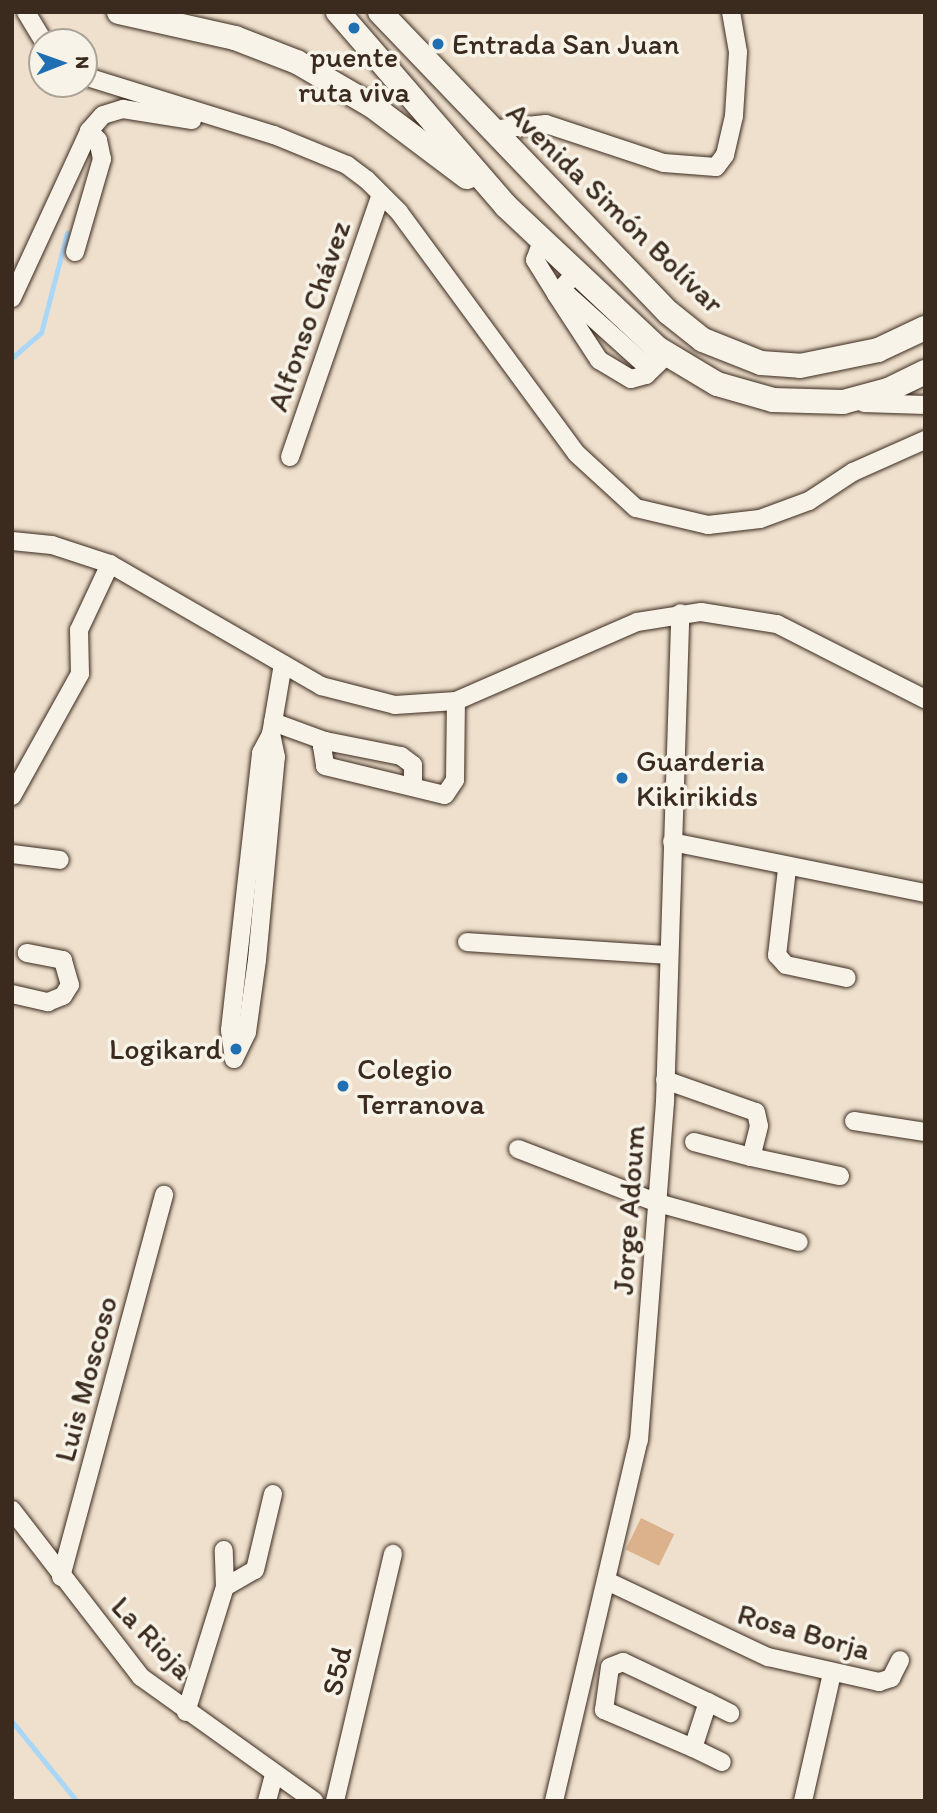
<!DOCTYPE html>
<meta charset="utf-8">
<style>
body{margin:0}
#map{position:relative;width:937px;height:1813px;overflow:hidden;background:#efe0cd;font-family:Itim,sans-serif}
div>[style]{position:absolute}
.stream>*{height:4.5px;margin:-2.25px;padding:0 2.25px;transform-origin:2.25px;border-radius:2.25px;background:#abd7f7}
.building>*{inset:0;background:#dcb28d;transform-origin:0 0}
.roads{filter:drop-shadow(0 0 2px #3b2a1e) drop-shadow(0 0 2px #3b2a1e)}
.minor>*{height:18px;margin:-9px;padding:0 9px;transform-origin:9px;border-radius:9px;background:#f7f3e8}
.highway>*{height:24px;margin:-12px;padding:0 12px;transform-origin:12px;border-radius:12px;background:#f7f3e8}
.dots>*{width:19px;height:19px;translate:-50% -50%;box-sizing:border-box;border:4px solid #f7f3e8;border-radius:50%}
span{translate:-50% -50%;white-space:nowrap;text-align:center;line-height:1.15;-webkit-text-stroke:7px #f7f3e8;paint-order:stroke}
.poi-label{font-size:30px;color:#3b2a1e}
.left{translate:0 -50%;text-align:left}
.right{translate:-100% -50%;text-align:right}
.street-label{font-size:30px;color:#3b2a1e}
.frame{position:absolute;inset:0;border:14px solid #3b2a1e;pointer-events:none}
.north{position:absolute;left:28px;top:28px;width:70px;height:70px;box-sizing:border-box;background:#f7f3e8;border:2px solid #aca397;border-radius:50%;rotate:89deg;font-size:19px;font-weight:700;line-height:28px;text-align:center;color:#3b2a1e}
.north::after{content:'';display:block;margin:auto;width:24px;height:32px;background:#1f6fb2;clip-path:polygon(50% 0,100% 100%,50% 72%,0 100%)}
</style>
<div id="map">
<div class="stream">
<div style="left:12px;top:358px;width:38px;rotate:-41deg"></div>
<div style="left:41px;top:333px;width:103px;rotate:-75.4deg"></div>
<div style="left:12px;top:1721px;width:103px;rotate:50.9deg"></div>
</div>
<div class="building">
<div style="left:641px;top:1518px;width:37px;height:35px;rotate:26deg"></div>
</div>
<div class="roads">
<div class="minor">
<div style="left:26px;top:12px;width:35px;rotate:59deg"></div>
<div style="left:84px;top:76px;width:199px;rotate:17.3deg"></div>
<div style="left:274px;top:135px;width:79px;rotate:22.3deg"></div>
<div style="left:347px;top:165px;width:25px;rotate:37deg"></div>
<div style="left:367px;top:180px;width:45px;rotate:45deg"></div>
<div style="left:399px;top:212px;width:300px;rotate:53.7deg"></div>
<div style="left:577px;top:454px;width:80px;rotate:42.5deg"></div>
<div style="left:636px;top:508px;width:74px;rotate:13.3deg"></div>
<div style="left:708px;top:525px;width:52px;rotate:-6.6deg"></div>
<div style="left:760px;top:519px;width:52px;rotate:-20.2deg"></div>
<div style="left:809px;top:501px;width:53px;rotate:-33.4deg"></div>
<div style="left:853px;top:472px;width:79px;rotate:-24deg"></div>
<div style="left:490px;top:130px;width:56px;rotate:-6.1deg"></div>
<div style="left:546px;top:124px;width:124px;rotate:18.3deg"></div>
<div style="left:664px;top:163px;width:52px;rotate:4.4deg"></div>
<div style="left:716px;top:167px;width:15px;rotate:-53deg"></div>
<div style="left:725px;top:155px;width:40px;rotate:-77deg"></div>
<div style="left:734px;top:116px;width:64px;rotate:-86.4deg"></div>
<div style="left:738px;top:52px;width:41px;rotate:-99.9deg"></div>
<div style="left:542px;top:241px;width:20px;rotate:110deg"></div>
<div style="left:535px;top:260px;width:40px;rotate:58deg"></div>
<div style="left:75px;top:252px;width:97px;rotate:-73.8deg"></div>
<div style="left:102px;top:159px;width:19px;rotate:-102deg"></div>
<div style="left:98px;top:140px;width:13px;rotate:-135deg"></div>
<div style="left:574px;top:275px;width:26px;rotate:133deg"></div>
<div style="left:556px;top:294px;width:79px;rotate:56.9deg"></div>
<div style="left:599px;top:360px;width:37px;rotate:31deg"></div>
<div style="left:631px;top:379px;width:16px;rotate:-15deg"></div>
<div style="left:646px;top:375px;width:29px;rotate:-44deg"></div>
<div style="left:561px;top:289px;width:121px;rotate:42deg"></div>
<div style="left:12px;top:298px;width:184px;rotate:-65.2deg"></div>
<div style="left:89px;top:131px;width:21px;rotate:-49deg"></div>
<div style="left:103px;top:115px;width:21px;rotate:-17deg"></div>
<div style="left:123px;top:109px;width:70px;rotate:9.1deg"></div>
<div style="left:864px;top:403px;width:61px;rotate:1.9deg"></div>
<div style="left:290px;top:457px;width:278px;rotate:-70.9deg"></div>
<div style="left:12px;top:541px;width:40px;rotate:5.7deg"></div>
<div style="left:52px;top:545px;width:61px;rotate:18.1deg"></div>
<div style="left:110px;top:564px;width:244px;rotate:30deg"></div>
<div style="left:321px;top:686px;width:76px;rotate:14.4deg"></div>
<div style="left:395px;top:705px;width:61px;rotate:-3.8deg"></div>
<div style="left:456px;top:701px;width:197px;rotate:-23.6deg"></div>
<div style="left:637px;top:622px;width:65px;rotate:-8.9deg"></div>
<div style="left:701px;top:612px;width:77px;rotate:9deg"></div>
<div style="left:777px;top:624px;width:166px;rotate:26.9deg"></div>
<div style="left:273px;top:722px;width:55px;rotate:20.1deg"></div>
<div style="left:413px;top:786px;width:21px;rotate:-90deg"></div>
<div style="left:413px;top:765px;width:15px;rotate:-143deg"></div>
<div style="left:401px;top:756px;width:77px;rotate:-168.8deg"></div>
<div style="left:325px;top:741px;width:6px;rotate:121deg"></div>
<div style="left:322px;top:746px;width:20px;rotate:81deg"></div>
<div style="left:325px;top:766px;width:123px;rotate:13.6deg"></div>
<div style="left:445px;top:795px;width:18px;rotate:-56deg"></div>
<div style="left:455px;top:780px;width:79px;rotate:-89.3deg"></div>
<div style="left:12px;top:796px;width:140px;rotate:-60.9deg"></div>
<div style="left:80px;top:674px;width:44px;rotate:-91.3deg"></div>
<div style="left:79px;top:630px;width:73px;rotate:-64.8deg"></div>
<div style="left:672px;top:842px;width:258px;rotate:11.4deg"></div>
<div style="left:12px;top:854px;width:48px;rotate:7.1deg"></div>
<div style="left:787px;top:869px;width:87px;rotate:96.6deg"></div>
<div style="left:777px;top:955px;width:13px;rotate:48deg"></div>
<div style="left:786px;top:965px;width:62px;rotate:12deg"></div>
<div style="left:467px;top:942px;width:202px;rotate:3.7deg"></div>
<div style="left:12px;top:994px;width:37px;rotate:13deg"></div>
<div style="left:48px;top:1002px;width:16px;rotate:-22deg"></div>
<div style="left:63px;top:996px;width:13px;rotate:-58deg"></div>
<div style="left:70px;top:985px;width:26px;rotate:-106deg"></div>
<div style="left:63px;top:960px;width:37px;rotate:-169deg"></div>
<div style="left:234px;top:1059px;width:29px;rotate:-98deg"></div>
<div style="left:230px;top:1030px;width:279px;rotate:-83.6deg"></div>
<div style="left:261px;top:753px;width:21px;rotate:-62deg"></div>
<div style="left:271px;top:734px;width:71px;rotate:-80.3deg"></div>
<div style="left:234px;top:1059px;width:30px;rotate:-64deg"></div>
<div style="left:247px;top:1032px;width:73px;rotate:-82.1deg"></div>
<div style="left:257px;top:960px;width:204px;rotate:-84.7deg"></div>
<div style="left:276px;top:757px;width:24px;rotate:-102deg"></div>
<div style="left:665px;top:1080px;width:96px;rotate:19.4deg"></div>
<div style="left:756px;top:1112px;width:14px;rotate:78deg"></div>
<div style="left:759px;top:1126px;width:32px;rotate:104deg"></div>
<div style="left:751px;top:1157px;width:91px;rotate:12.1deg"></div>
<div style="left:854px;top:1121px;width:72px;rotate:8.8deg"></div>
<div style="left:694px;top:1142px;width:59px;rotate:14.7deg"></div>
<div style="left:518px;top:1149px;width:150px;rotate:21.1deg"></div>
<div style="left:658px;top:1203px;width:146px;rotate:15.5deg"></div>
<div style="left:12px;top:1510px;width:211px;rotate:52.3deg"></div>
<div style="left:141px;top:1677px;width:213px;rotate:35.6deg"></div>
<div style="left:61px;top:1577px;width:396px;rotate:-74.9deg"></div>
<div style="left:609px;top:1582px;width:176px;rotate:25.3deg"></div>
<div style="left:768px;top:1657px;width:114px;rotate:12.7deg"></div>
<div style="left:879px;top:1682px;width:13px;rotate:-18deg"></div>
<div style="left:891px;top:1678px;width:20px;rotate:-63deg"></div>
<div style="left:225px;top:1587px;width:34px;rotate:-30deg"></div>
<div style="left:255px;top:1570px;width:78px;rotate:-76.7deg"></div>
<div style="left:623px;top:1662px;width:94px;rotate:25.2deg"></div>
<div style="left:708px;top:1702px;width:48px;rotate:108.1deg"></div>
<div style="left:693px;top:1748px;width:97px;rotate:-156.9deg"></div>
<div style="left:604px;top:1710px;width:43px;rotate:-82.1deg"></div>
<div style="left:610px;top:1667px;width:14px;rotate:-21deg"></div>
<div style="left:708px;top:1702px;width:25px;rotate:27deg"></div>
<div style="left:186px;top:1712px;width:131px;rotate:-72.7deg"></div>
<div style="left:225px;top:1587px;width:37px;rotate:-92deg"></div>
<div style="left:693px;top:1748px;width:32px;rotate:26deg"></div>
<div style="left:267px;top:1801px;width:28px;rotate:-75deg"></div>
<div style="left:335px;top:1801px;width:254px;rotate:-76.8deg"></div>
<div style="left:554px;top:1801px;width:371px;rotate:-76.8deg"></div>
<div style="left:639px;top:1440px;width:339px;rotate:-85.6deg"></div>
<div style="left:665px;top:1102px;width:489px;rotate:-88.2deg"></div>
<div style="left:803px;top:1801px;width:131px;rotate:-77.2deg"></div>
</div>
<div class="highway">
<div style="left:119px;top:12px;width:119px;rotate:12.6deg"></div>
<div style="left:235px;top:38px;width:66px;rotate:21.2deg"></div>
<div style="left:297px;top:62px;width:86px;rotate:30.2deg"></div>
<div style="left:371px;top:105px;width:120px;rotate:36.9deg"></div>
<div style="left:338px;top:12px;width:257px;rotate:49.1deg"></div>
<div style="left:506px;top:206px;width:207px;rotate:43.2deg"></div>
<div style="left:657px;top:348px;width:70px;rotate:31deg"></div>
<div style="left:717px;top:384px;width:58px;rotate:15.9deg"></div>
<div style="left:773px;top:400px;width:70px;rotate:1.6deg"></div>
<div style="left:843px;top:402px;width:47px;rotate:-14.9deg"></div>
<div style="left:888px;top:390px;width:41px;rotate:-25.9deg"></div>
<div style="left:380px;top:12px;width:417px;rotate:46.2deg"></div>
<div style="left:669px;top:313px;width:43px;rotate:38.5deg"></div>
<div style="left:703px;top:340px;width:62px;rotate:21.6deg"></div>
<div style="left:761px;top:363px;width:39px;rotate:4deg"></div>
<div style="left:800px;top:366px;width:80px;rotate:-11.6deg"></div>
<div style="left:878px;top:350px;width:52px;rotate:-25.1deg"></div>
</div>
</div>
<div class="dots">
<div style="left:354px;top:28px;background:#1f6fb2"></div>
<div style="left:438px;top:44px;background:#1f6fb2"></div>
<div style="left:622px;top:778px;background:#1f6fb2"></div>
<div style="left:236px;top:1049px;background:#1f6fb2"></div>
<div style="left:343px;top:1086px;background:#1f6fb2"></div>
</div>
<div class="poi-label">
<span class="left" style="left:452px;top:44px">Entrada San Juan</span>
<span style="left:354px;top:74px">puente<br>ruta viva</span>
<span class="left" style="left:636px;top:778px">Guarderia<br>Kikirikids</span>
<span class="right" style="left:222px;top:1049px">Logikard</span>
<span class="left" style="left:357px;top:1086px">Colegio<br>Terranova</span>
</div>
<div class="street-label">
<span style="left:615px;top:208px;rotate:44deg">Avenida Simón Bolívar</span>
<span style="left:309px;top:316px;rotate:-71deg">Alfonso Chávez</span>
<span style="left:629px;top:1210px;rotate:-86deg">Jorge Adoum</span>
<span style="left:86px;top:1379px;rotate:-75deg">Luis Moscoso</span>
<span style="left:804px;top:1632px;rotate:16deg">Rosa Borja</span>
<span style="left:152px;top:1638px;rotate:46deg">La Rioja</span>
<span style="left:337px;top:1671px;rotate:-77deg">S5d</span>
</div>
<div class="frame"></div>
<div class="north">N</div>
</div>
